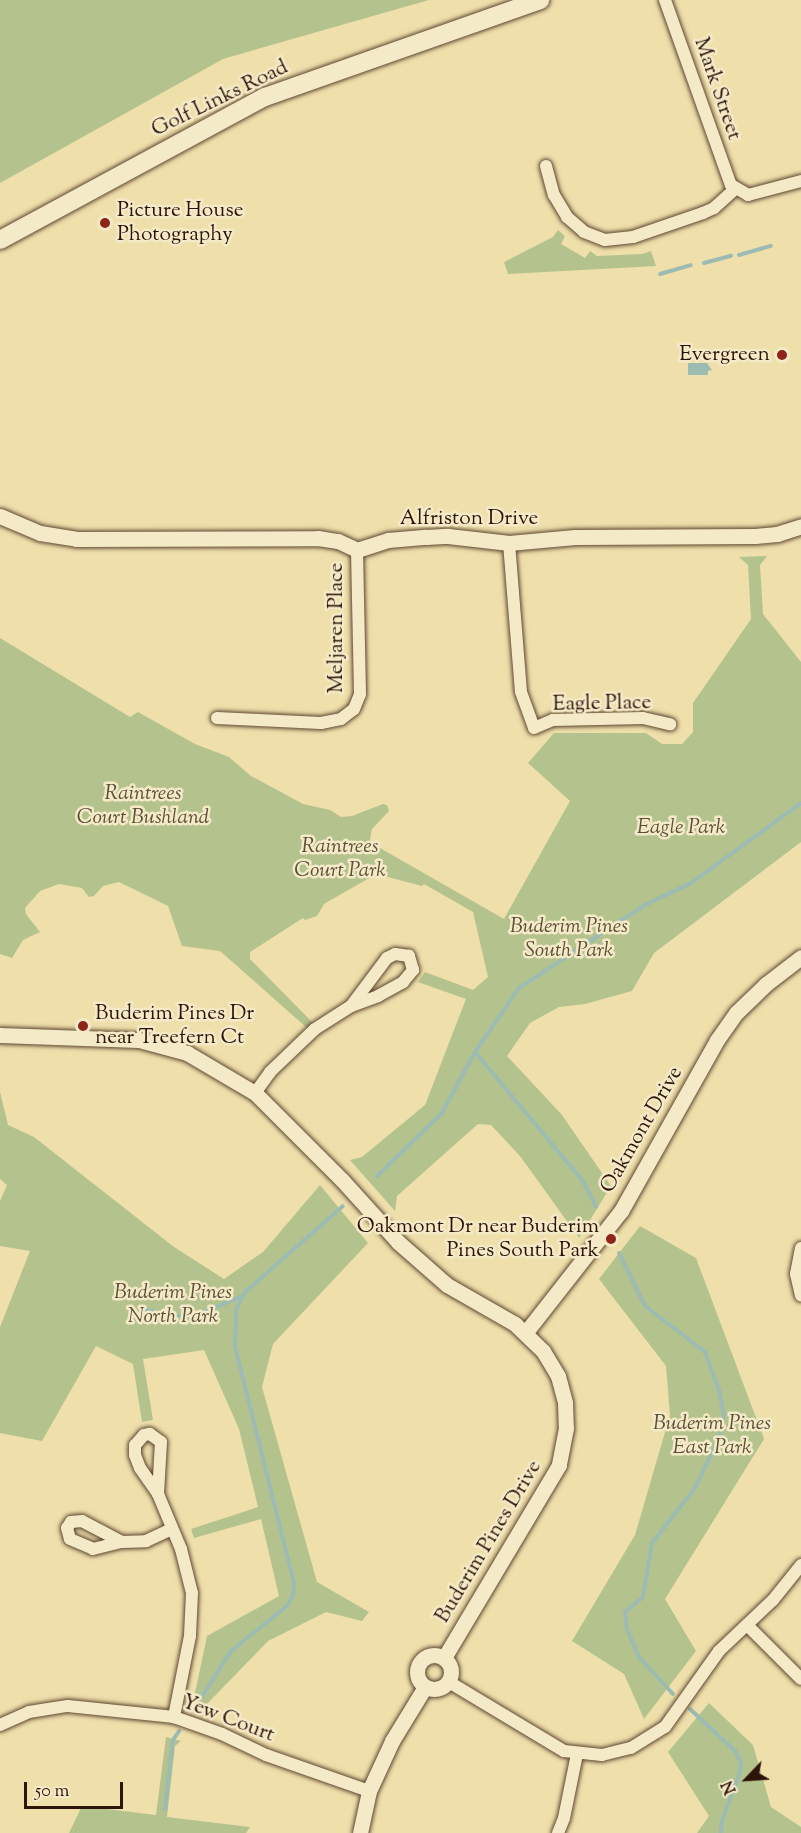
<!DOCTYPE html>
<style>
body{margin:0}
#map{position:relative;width:801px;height:1833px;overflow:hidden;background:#efdfab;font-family:"Sorts Mill Goudy",serif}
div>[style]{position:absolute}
.green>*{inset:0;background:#b4c38d}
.water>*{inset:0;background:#9cbbb2}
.stream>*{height:4px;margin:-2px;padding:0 2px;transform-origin:2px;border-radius:2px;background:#9cbbb2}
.roads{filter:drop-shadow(0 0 2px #5e4732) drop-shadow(0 0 2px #5e4732)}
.minor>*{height:12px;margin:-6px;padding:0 6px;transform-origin:6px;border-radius:6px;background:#f5eac8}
.tertiary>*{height:15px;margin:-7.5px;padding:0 7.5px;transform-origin:7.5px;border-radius:7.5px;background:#f5eac8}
.tertiary>.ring{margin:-7.5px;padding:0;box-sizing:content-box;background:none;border:15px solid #f5eac8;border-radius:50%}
.secondary>*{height:18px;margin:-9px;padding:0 9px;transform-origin:9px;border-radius:9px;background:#f5eac8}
.dots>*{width:16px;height:16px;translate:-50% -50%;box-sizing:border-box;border:3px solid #f5eac8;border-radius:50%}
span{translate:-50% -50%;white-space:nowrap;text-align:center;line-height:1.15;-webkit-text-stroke:5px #f5eac8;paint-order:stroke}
.street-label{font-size:21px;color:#2d1409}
.poi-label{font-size:21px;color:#2d1409}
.left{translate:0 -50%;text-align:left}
.right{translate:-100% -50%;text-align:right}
.park-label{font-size:21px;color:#5c5137;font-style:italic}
.north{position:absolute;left:717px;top:1749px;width:60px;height:60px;-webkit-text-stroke:4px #f5eac8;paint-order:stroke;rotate:245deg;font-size:16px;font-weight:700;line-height:24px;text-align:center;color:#2d1409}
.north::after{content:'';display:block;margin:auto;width:21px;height:27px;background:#2d1409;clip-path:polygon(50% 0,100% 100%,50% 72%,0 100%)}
.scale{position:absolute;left:24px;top:1782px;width:99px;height:27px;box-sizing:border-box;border:3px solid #2d1409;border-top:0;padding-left:8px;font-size:18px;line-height:21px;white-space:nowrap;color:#2d1409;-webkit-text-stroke:4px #f5eac8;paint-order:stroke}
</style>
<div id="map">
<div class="green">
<div style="clip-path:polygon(0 0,429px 0,223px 59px,0 183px)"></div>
<div style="clip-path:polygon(558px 230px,565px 236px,561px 244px,585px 258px,590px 251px,597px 256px,642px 254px,651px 251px,656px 266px,508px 274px,504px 262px,553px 237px)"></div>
<div style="clip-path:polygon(767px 556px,760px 565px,763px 614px,801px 662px,801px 842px,654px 953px,632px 991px,585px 1004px,559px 1007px,530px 1023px,507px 1056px,562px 1115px,611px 1186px,579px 1238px,520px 1156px,491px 1125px,478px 1124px,397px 1196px,395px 1211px,350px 1160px,362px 1157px,425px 1105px,466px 999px,418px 982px,425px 972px,473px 990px,488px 977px,473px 912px,424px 884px,422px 886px,384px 876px,371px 877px,324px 904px,317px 916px,305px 920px,303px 918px,250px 952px,250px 959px,313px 1023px,307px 1028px,220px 951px,182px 946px,168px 906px,119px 882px,103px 886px,94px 896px,89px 897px,82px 888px,59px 884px,40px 891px,25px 908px,26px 914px,40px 932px,23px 940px,12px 958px,0 954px,0 638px,130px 717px,138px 712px,195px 744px,229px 757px,251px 776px,303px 804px,330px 810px,341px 817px,352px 816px,383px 804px,387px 805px,389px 811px,372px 829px,370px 839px,373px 844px,504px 919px,570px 801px,528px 763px,554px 733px,646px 733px,662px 744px,682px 744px,693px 732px,693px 703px,751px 619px,748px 565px,739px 557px)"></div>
<div style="clip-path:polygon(0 1092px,8px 1125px,34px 1137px,174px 1247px,224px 1279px,263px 1252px,320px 1185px,368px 1243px,273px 1344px,262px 1387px,317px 1582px,369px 1612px,362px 1621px,326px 1612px,268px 1641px,204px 1707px,197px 1700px,195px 1693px,207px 1636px,279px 1596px,261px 1519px,194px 1538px,191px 1529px,258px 1507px,239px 1429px,204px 1350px,143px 1359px,153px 1420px,142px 1422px,133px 1364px,96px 1346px,42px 1441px,0 1433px,0 1327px,30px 1251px,0 1246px,0 1201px,7px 1185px,0 1179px)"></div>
<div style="clip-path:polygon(640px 1226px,696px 1258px,764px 1439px,665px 1599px,696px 1651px,644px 1719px,624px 1674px,572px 1641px,635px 1535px,670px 1415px,666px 1366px,599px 1279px)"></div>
<div style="clip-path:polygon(709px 1703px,753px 1745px,771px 1807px,801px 1827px,801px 1833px,697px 1833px,709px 1816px,668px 1752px)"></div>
<div style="clip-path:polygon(166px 1737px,181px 1741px,175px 1746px,167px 1817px,250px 1827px,246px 1833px,69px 1833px,82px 1806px,156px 1815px)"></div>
</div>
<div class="water">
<div style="clip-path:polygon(688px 363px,707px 363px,712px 370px,708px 371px,708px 375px,688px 375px)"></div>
</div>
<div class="stream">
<div style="left:739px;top:255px;width:33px;rotate:-16deg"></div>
<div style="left:704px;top:263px;width:28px;rotate:-15deg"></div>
<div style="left:660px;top:274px;width:32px;rotate:-16deg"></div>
<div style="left:475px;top:1052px;width:168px;rotate:50.1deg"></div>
<div style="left:583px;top:1181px;width:29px;rotate:63deg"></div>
<div style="left:377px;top:1176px;width:91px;rotate:-44.1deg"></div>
<div style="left:442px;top:1113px;width:69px;rotate:-61.6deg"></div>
<div style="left:475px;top:1052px;width:78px;rotate:-55.5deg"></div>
<div style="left:519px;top:988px;width:151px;rotate:-33.4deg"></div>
<div style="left:645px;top:905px;width:51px;rotate:-25.6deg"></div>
<div style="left:691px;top:883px;width:136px;rotate:-36deg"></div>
<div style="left:619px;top:1253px;width:59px;rotate:63.9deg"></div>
<div style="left:645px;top:1306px;width:76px;rotate:37.5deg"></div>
<div style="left:705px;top:1352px;width:40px;rotate:69.8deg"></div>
<div style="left:719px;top:1390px;width:25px;rotate:79deg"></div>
<div style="left:724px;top:1415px;width:24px;rotate:102deg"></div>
<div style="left:719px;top:1438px;width:55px;rotate:115.6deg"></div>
<div style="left:695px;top:1488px;width:70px;rotate:128deg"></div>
<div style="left:652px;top:1543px;width:55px;rotate:99.5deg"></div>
<div style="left:643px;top:1597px;width:23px;rotate:140deg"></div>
<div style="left:625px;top:1612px;width:17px;rotate:83deg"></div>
<div style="left:627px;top:1629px;width:30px;rotate:67deg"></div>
<div style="left:639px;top:1657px;width:50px;rotate:47.4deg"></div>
<div style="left:143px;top:1309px;width:30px;rotate:14deg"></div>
<div style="left:172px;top:1316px;width:12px"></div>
<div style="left:184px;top:1316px;width:15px;rotate:-8deg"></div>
<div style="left:199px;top:1314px;width:44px;rotate:-22.5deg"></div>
<div style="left:201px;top:1698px;width:56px;rotate:-57.4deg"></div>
<div style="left:231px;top:1651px;width:72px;rotate:-38.8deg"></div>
<div style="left:287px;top:1606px;width:13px;rotate:-61deg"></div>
<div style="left:293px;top:1595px;width:12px;rotate:-85deg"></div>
<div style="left:294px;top:1583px;width:243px;rotate:-104deg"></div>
<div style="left:235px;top:1347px;width:37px;rotate:-88deg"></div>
<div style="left:236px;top:1310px;width:20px;rotate:-63deg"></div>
<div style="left:245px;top:1292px;width:130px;rotate:-41.3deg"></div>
<div style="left:690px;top:1709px;width:62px;rotate:43deg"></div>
<div style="left:735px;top:1751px;width:13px;rotate:63deg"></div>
<div style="left:741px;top:1763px;width:9px;rotate:96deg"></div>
<div style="left:740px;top:1772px;width:52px;rotate:110.2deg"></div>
<div style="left:722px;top:1821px;width:12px;rotate:95deg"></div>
<div style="left:165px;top:1809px;width:69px;rotate:-83.4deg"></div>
<div style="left:173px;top:1740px;width:11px;rotate:-56deg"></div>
</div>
<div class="roads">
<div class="minor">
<div style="left:665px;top:0;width:196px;rotate:70.4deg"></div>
<div style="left:731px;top:185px;width:20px;rotate:30deg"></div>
<div style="left:748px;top:195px;width:55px;rotate:-14.8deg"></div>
<div style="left:546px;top:166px;width:30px;rotate:75deg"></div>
<div style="left:554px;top:195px;width:26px;rotate:59deg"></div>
<div style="left:567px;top:217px;width:23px;rotate:41deg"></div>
<div style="left:584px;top:232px;width:22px;rotate:21deg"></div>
<div style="left:605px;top:240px;width:28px;rotate:-6deg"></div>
<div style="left:633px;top:237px;width:74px;rotate:-18.9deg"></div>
<div style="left:703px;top:213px;width:12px;rotate:-24deg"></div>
<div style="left:714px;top:208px;width:28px;rotate:-42deg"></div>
<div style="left:509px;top:543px;width:149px;rotate:85.4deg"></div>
<div style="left:521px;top:692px;width:38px;rotate:70deg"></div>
<div style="left:534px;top:728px;width:21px;rotate:-23deg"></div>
<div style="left:553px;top:720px;width:90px;rotate:-1.3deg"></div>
<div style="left:643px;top:718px;width:28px;rotate:13deg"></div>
<div style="left:217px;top:718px;width:104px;rotate:2.8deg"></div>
<div style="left:321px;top:723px;width:20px;rotate:-11deg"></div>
<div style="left:341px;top:719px;width:16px;rotate:-38deg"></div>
<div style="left:354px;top:709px;width:16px;rotate:-68deg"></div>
<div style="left:360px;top:694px;width:144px;rotate:-91.2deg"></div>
<div style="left:255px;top:1093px;width:26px;rotate:-54deg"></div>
<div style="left:270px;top:1072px;width:62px;rotate:-43.7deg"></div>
<div style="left:315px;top:1029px;width:43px;rotate:-32.6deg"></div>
<div style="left:351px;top:1006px;width:29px;rotate:-20deg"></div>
<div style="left:378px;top:996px;width:29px;rotate:-29deg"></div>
<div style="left:403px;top:982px;width:16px;rotate:-50deg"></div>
<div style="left:413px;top:970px;width:15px;rotate:-106deg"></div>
<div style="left:409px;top:956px;width:14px;rotate:-172deg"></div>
<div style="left:395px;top:954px;width:9px;rotate:153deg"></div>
<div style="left:387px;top:958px;width:60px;rotate:126.9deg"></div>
<div style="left:801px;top:1248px;width:26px;rotate:101deg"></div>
<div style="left:796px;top:1274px;width:22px;rotate:77deg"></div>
<div style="left:158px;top:1494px;width:52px;rotate:-86.7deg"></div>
<div style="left:161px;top:1442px;width:14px;rotate:-144deg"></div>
<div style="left:150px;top:1434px;width:6px;rotate:171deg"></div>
<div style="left:144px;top:1435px;width:13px;rotate:132deg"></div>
<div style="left:135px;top:1445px;width:10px;rotate:90deg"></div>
<div style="left:135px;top:1455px;width:14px;rotate:69deg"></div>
<div style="left:140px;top:1468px;width:32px;rotate:55deg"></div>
<div style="left:158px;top:1494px;width:60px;rotate:67.3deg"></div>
<div style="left:181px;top:1549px;width:45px;rotate:76deg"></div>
<div style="left:192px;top:1593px;width:43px;rotate:92.7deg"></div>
<div style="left:190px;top:1636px;width:83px;rotate:101.2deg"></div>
<div style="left:122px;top:1542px;width:45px;rotate:-152.3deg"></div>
<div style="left:82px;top:1521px;width:11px;rotate:175deg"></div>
<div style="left:71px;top:1522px;width:7px;rotate:124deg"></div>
<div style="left:67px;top:1528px;width:11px;rotate:75deg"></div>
<div style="left:70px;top:1539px;width:25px;rotate:23deg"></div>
<div style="left:93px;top:1549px;width:30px;rotate:-14deg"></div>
<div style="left:122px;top:1542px;width:24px;rotate:-2deg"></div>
<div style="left:146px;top:1541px;width:29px;rotate:-25deg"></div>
<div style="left:747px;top:1625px;width:76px;rotate:45deg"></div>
<div style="left:449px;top:1682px;width:134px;rotate:31deg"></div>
<div style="left:564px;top:1751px;width:38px;rotate:6deg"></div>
<div style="left:602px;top:1755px;width:30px;rotate:-14deg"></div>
<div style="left:631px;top:1748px;width:40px;rotate:-32deg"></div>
<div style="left:665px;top:1727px;width:93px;rotate:-54.6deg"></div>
<div style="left:719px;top:1651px;width:74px;rotate:-43.4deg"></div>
<div style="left:773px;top:1600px;width:45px;rotate:-51.3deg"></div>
<div style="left:0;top:1725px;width:32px;rotate:-24deg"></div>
<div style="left:29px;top:1712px;width:39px;rotate:-9deg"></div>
<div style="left:68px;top:1706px;width:107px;rotate:5.9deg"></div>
<div style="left:174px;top:1717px;width:51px;rotate:19.5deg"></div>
<div style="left:222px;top:1734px;width:49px;rotate:25.5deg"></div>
<div style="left:266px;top:1755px;width:109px;rotate:19.3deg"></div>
<div style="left:558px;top:1833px;width:16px;rotate:-68deg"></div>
<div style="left:564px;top:1818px;width:65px;rotate:-78.5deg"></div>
</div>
<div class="tertiary">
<div style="left:0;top:516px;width:43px;rotate:23deg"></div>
<div style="left:40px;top:533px;width:36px;rotate:9deg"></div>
<div style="left:76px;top:539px;width:242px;rotate:-0.2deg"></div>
<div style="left:318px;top:538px;width:20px;rotate:9deg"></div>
<div style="left:338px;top:541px;width:21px;rotate:25deg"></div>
<div style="left:357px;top:550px;width:33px;rotate:-18deg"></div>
<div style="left:388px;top:540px;width:38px;rotate:-5deg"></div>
<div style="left:426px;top:537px;width:22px;rotate:-3deg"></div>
<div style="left:448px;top:536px;width:61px;rotate:6.5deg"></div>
<div style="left:509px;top:543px;width:66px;rotate:-5.2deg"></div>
<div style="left:575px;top:537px;width:180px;rotate:-0.3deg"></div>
<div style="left:755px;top:536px;width:22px;rotate:-5deg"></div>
<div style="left:777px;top:534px;width:25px;rotate:-18deg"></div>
<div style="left:0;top:1035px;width:139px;rotate:2.1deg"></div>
<div style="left:139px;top:1040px;width:50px;rotate:15.2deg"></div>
<div style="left:187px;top:1053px;width:79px;rotate:30.5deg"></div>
<div style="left:255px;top:1093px;width:123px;rotate:45deg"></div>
<div style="left:342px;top:1180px;width:84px;rotate:47.9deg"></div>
<div style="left:398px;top:1242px;width:65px;rotate:41.3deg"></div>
<div style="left:447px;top:1285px;width:78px;rotate:29.8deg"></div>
<div style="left:515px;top:1324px;width:39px;rotate:44deg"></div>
<div style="left:543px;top:1351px;width:29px;rotate:59deg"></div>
<div style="left:558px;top:1376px;width:28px;rotate:75deg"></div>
<div style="left:565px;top:1403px;width:25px;rotate:88deg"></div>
<div style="left:566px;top:1428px;width:38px;rotate:101deg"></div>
<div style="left:559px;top:1465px;width:225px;rotate:120.8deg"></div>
<div style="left:526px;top:1332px;width:154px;rotate:-51.9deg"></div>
<div style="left:621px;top:1211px;width:196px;rotate:-60.7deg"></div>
<div style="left:717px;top:1040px;width:33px;rotate:-55deg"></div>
<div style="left:736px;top:1013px;width:42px;rotate:-44deg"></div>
<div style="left:766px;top:984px;width:44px;rotate:-37.6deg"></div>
<div class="ring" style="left:417px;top:1655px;width:19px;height:19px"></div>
<div style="left:360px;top:1833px;width:43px;rotate:-77.9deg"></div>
<div style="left:369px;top:1791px;width:55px;rotate:-65.3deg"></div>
<div style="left:392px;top:1741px;width:63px;rotate:-58.6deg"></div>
</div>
<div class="secondary">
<div style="left:0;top:240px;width:301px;rotate:-28.4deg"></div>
<div style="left:265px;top:97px;width:292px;rotate:-19.4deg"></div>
</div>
</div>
<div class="dots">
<div style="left:105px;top:223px;background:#8f2418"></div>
<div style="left:782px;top:355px;background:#8f2418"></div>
<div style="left:83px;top:1026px;background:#8f2418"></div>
<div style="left:611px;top:1239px;background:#8f2418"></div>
</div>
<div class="street-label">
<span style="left:717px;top:89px;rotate:71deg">Mark Street</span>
<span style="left:220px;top:99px;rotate:-26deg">Golf Links Road</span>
<span style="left:469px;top:519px">Alfriston Drive</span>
<span style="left:337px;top:628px;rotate:-90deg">Meljaren Place</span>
<span style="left:602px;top:704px;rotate:-1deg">Eagle Place</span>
<span style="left:642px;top:1130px;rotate:-60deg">Oakmont Drive</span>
<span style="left:489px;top:1542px;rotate:-59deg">Buderim Pines Drive</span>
<span style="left:228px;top:1719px;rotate:21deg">Yew Court</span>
</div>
<div class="poi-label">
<span class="left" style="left:117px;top:223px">Picture House<br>Photography</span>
<span class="right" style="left:770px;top:355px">Evergreen</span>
<span class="left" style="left:95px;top:1026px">Buderim Pines Dr<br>near Treefern Ct</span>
<span class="right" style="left:599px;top:1239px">Oakmont Dr near Buderim<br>Pines South Park</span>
</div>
<div class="park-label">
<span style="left:143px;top:806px">Raintrees<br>Court Bushland</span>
<span style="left:681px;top:828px">Eagle Park</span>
<span style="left:340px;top:859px">Raintrees<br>Court Park</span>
<span style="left:569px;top:939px">Buderim Pines<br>South Park</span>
<span style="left:173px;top:1305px">Buderim Pines<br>North Park</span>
<span style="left:712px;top:1436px">Buderim Pines<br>East Park</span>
</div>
<div class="north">N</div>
<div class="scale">50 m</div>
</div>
